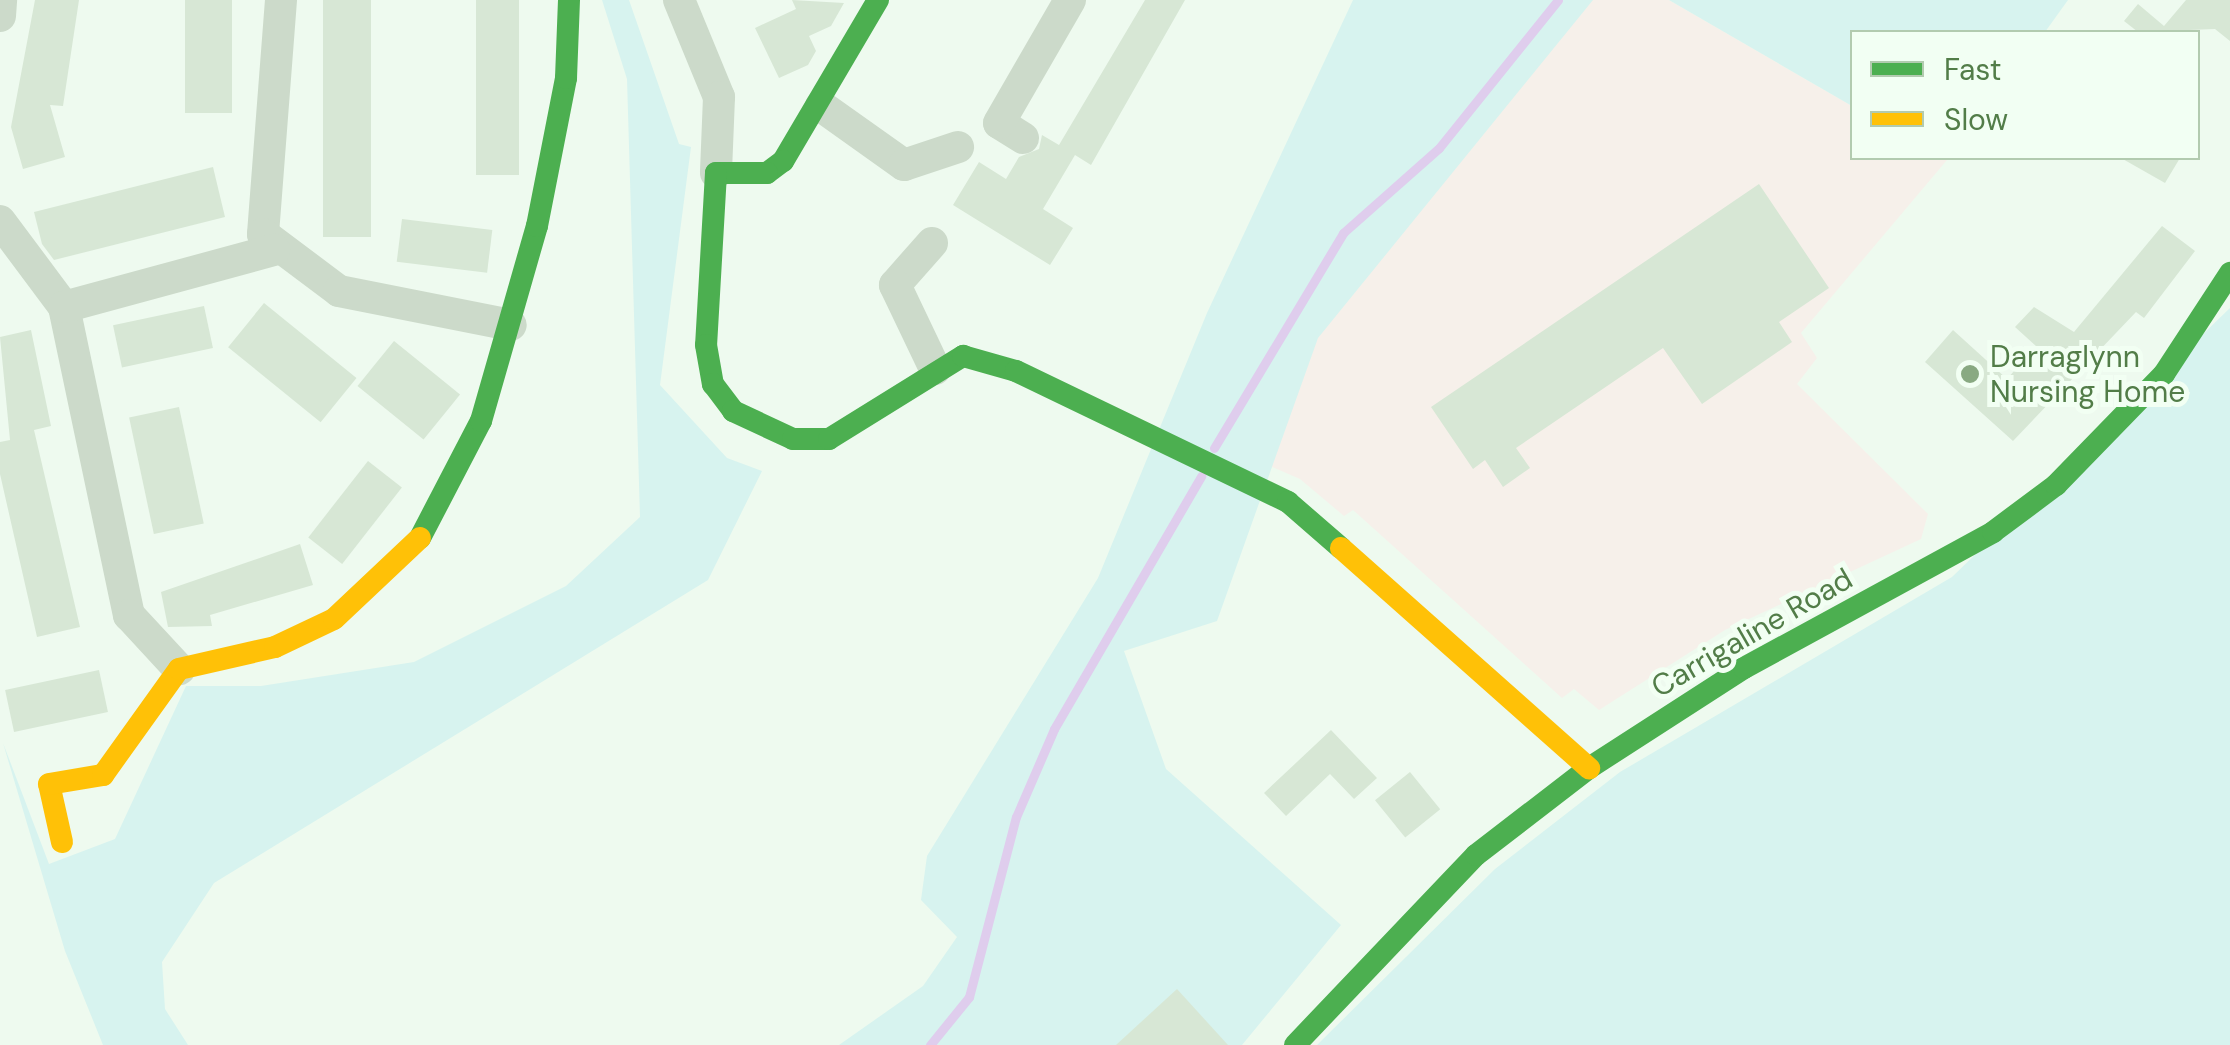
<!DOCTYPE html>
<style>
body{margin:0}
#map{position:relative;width:2230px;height:1045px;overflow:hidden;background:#eefaef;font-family:"DM Sans",sans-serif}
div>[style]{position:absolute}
.education>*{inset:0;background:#f6f0ea}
.green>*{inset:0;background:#d7f3ef}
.stream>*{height:9px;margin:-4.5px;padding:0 4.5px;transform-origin:4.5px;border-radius:4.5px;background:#dfcded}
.building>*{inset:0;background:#d7e7d5;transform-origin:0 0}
.street>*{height:32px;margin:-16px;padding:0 16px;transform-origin:16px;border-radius:16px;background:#ccdaca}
.fast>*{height:22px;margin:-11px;padding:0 11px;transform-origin:11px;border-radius:11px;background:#4caf50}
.slow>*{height:22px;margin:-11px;padding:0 11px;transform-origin:11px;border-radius:11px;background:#ffc107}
.dots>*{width:28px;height:28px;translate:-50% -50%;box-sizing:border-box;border:5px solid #f2fff3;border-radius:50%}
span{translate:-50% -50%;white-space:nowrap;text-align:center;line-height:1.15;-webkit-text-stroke:10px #f2fff3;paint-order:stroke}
.poi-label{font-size:30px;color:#527d48}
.left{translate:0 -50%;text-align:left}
.street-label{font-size:30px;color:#527d48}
.legend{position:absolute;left:1850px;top:30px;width:350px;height:130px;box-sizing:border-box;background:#f2fff3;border:2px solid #b2cbaf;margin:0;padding:12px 18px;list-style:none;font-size:30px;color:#527d48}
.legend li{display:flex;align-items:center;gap:20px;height:50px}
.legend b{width:50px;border:2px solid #b2cbaf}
</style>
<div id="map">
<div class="education">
<div style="clip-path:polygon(1513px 0,1669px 0,1852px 106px,1852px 158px,1947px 160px,1801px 333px,1817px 358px,1797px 384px,1928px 514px,1921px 539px,1725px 630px,1599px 710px,1574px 689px,1562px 698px,1353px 510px,1344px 516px,1300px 479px,1190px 431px)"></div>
</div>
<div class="green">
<div style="clip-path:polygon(602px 0,629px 0,679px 144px,691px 147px,660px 385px,727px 458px,762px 471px,708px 580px,214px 883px,162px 962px,165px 1009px,188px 1045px,103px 1045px,65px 951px,3px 743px,49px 864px,115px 839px,186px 686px,261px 686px,414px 662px,566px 586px,640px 517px,627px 79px)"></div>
<div style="clip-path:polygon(1353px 0,1593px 0,1318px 338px,1217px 621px,1124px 651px,1166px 769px,1341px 925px,1242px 1045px,839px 1045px,923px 986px,957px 937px,921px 900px,927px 856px,1098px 578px,1207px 313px)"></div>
<div style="clip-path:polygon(1669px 0,2068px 0,2045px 32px,1852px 32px,1852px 106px)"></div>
<div style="clip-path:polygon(2230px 308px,2230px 1045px,1317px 1045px,1495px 869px,1620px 772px,1952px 577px)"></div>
</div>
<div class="stream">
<div style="left:1214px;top:448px;width:251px;rotate:-59deg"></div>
<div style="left:1343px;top:233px;width:128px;rotate:-41.5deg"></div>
<div style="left:1439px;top:148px;width:190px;rotate:-51.2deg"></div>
<div style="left:930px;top:1045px;width:62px;rotate:-50.9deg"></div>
<div style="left:969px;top:997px;width:186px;rotate:-75.4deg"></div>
<div style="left:1016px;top:817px;width:96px;rotate:-66.6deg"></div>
<div style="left:1054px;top:729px;width:293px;rotate:-59.8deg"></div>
</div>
<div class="building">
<div style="clip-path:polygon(35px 0,79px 0,63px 106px,50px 105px,65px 157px,23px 169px,11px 127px)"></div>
<div style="left:185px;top:0;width:47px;height:113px"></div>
<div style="left:323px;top:0;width:48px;height:237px"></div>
<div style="left:476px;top:0;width:43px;height:175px"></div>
<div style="clip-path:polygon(792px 0,844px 3px,831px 26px,809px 36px,816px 51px,808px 65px,779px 78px,755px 28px,796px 9px)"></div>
<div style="clip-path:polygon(1145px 0,1185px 0,1091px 165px,1075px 155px,1043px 209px,1073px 228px,1050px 265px,953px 205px,979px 162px,1006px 179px,1019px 157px,1039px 149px,1042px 135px,1059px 145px)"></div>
<div style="clip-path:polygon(2186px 0,2230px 0,2230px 41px,2215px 29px,2138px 32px,2124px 21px,2138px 4px,2164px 26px)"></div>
<div style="clip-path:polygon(2121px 158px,2180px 158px,2165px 183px)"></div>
<div style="clip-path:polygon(213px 167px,225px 217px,54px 260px,42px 244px,34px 212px)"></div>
<div style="clip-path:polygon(1759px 184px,1829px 288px,1779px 322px,1792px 342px,1702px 404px,1663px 348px,1516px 448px,1530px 468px,1503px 487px,1485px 460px,1473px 469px,1431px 407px)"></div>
<div style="left:402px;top:219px;width:91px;height:43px;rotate:7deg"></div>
<div style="clip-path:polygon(2162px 226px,2195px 251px,2144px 318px,2136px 312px,2013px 441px,1925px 362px,1953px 330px,2007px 379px,2036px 346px,2015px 327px,2034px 307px,2074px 332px)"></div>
<div style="left:264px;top:303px;width:119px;height:57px;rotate:39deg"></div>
<div style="left:204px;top:306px;width:43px;height:93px;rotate:78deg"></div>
<div style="clip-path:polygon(31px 330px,51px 426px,34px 430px,80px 627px,37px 637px,0 474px,0 442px,10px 440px,0 337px)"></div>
<div style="left:394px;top:341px;width:85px;height:58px;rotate:39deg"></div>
<div style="left:179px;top:407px;width:119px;height:51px;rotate:78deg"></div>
<div style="left:368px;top:461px;width:43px;height:97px;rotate:38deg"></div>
<div style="clip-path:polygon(300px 544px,313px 585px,210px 615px,212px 626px,168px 627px,161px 592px)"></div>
<div style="left:99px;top:670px;width:43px;height:96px;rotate:78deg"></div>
<div style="clip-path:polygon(1331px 730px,1377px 778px,1354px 799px,1330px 774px,1286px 816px,1264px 793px)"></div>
<div style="left:1410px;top:772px;width:48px;height:45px;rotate:51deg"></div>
<div style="clip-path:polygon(1177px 989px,1228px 1045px,1116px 1045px)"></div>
</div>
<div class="street">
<div style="left:281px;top:0;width:235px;rotate:94.4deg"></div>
<div style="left:263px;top:234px;width:95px;rotate:36.9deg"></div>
<div style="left:339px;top:291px;width:175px;rotate:11.2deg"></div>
<div style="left:679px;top:0;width:105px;rotate:67.6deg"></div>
<div style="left:719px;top:97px;width:76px;rotate:92.3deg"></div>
<div style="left:0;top:16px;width:16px;rotate:-86deg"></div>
<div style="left:821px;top:106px;width:102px;rotate:35.4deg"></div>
<div style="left:904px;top:165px;width:57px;rotate:-18.4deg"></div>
<div style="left:1023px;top:138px;width:28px;rotate:-148deg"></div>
<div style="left:999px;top:123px;width:142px;rotate:-60deg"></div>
<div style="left:0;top:221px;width:107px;rotate:53.3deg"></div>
<div style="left:64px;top:307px;width:315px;rotate:78.1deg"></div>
<div style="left:129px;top:615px;width:74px;rotate:47.2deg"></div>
<div style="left:932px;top:243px;width:56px;rotate:131.4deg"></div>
<div style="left:895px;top:285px;width:93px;rotate:64.5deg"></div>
<div style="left:64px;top:307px;width:218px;rotate:-15.2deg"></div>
</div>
<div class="fast">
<div style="left:878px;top:0;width:187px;rotate:120.5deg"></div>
<div style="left:783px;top:161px;width:20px;rotate:143deg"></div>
<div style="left:767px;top:173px;width:51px;rotate:180deg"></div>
<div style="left:716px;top:173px;width:172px;rotate:93.3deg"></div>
<div style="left:706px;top:345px;width:40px;rotate:80deg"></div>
<div style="left:713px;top:384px;width:34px;rotate:53deg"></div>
<div style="left:733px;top:411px;width:66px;rotate:25deg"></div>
<div style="left:793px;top:439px;width:36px"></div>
<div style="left:829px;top:439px;width:158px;rotate:-31.8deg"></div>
<div style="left:963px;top:356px;width:55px;rotate:15.8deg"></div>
<div style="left:1016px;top:371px;width:302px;rotate:25.7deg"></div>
<div style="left:1288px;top:502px;width:70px;rotate:41deg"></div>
<div style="left:420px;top:538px;width:132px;rotate:-62.5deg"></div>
<div style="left:481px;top:421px;width:203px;rotate:-74deg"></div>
<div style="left:537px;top:226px;width:151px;rotate:-78.9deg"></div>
<div style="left:566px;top:78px;width:78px;rotate:-87.8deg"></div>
<div style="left:1295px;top:1045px;width:262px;rotate:-46.4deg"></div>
<div style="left:1476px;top:855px;width:143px;rotate:-37.6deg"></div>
<div style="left:1589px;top:768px;width:184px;rotate:-32.8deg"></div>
<div style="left:1744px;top:668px;width:284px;rotate:-28.6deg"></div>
<div style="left:1993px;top:532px;width:79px;rotate:-36.7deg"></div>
<div style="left:2056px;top:485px;width:155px;rotate:-45.8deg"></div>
<div style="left:2164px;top:374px;width:121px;rotate:-56.8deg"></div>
</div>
<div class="slow">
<div style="left:1341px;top:548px;width:332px;rotate:41.6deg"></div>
<div style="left:62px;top:842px;width:59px;rotate:-102.6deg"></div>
<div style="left:49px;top:784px;width:55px;rotate:-9.5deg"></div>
<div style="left:103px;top:775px;width:130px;rotate:-54.4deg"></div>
<div style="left:179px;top:669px;width:98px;rotate:-12.9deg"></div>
<div style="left:275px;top:647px;width:65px;rotate:-25.4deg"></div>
<div style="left:334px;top:619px;width:118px;rotate:-43.3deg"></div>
</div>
<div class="dots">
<div style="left:1970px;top:374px;background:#89a982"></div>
</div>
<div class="poi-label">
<span class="left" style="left:1990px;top:374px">Darraglynn<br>Nursing Home</span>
</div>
<div class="street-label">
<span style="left:1752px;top:633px;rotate:-30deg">Carrigaline Road</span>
</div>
<ul class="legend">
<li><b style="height:12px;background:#4caf50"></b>Fast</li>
<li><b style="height:12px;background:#ffc107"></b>Slow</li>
</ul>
</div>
